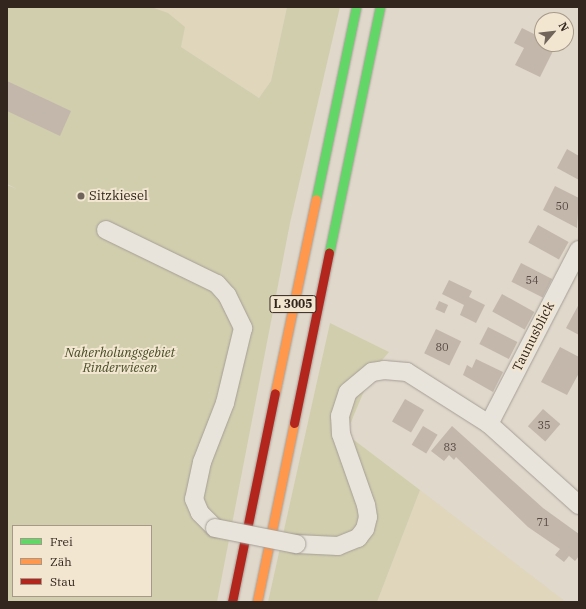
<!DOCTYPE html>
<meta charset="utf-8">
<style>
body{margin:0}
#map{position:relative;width:586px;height:609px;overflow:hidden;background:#e0d8cb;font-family:"IBM Plex Serif",serif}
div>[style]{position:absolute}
.farmland>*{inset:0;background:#dfd6bc}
.green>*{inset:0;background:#d1ceae}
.building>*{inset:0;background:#c3b7ac;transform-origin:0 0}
.roads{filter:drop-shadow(0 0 1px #a59e95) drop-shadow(0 0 1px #a59e95)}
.street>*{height:18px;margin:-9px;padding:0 9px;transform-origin:9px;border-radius:9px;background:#e8e4dc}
.fast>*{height:9px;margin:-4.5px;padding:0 4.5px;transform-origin:4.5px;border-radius:4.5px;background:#63d668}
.slow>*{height:9px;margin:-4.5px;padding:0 4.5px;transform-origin:4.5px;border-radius:4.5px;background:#ff974d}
.jam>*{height:9px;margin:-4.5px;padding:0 4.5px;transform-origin:4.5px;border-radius:4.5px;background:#b3261e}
.bridges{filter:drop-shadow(0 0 1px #a59e95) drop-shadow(0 0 1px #a59e95)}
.street-bridge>*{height:18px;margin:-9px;padding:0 9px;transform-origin:9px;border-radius:9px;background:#e8e4dc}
.dots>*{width:11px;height:11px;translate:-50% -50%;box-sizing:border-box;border:2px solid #f2e6d1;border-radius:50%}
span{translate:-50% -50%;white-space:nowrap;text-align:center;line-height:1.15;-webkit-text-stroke:4px #f2e6d1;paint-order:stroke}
.number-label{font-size:11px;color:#574a42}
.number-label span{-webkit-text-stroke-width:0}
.shield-label span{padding:1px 3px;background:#f2e6d1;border:1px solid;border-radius:3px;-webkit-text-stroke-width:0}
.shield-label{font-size:12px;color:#33261e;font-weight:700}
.poi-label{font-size:13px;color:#33261e}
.left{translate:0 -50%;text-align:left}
.street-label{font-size:13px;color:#33261e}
.park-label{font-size:13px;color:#464d26;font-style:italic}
.frame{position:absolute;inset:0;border:8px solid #33261e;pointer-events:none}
.legend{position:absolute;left:12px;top:525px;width:140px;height:72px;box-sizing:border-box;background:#f2e6d1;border:1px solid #a69989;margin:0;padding:5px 7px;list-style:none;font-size:12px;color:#33261e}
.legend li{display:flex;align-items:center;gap:8px;height:20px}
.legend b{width:20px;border:1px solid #a69989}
.north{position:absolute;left:534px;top:12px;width:40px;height:40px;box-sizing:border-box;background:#f2e6d1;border:1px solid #a69989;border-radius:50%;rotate:62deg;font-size:11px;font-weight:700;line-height:16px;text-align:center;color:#33261e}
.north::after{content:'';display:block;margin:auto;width:14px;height:18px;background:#70645b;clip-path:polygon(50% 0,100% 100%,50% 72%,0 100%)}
</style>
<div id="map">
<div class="farmland">
<div style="clip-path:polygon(151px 7px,287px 7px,271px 81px,259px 98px,181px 47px)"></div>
<div style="clip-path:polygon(420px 490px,566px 602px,377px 602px)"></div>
</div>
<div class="green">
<div style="clip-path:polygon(evenodd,7px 7px,151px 7px,168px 13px,185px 27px,181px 47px,259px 98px,271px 81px,287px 7px,340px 7px,290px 223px,217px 602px,7px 602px,7px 185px,17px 189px,7px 184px,7px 7px,13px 526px,151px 526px,151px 596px,13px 596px,13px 526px)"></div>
<div style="clip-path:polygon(330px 323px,389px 352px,372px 372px,346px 434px,420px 490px,377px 602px,268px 602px)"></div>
</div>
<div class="building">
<div style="clip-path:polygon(522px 28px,542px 38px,542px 44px,556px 45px,540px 77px,515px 65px,524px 48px,514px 43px)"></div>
<div style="clip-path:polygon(7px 81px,71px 111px,60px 136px,7px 111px)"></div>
<div style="clip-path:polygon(567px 149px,579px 156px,579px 180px,557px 168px)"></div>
<div style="clip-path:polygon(555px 186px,579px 198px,577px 228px,543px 210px)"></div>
<div style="left:538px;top:225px;width:35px;height:20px;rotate:29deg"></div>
<div style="left:521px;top:263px;width:35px;height:21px;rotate:27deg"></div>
<div style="clip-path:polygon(449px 280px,472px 291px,469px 297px,485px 305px,476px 323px,460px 315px,464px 305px,442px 294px)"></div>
<div style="left:502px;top:294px;width:37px;height:20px;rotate:29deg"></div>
<div style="left:439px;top:301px;width:10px;height:9px;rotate:24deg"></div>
<div style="clip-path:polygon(579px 304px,579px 335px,566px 328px)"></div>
<div style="left:488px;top:327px;width:33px;height:19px;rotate:27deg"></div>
<div style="left:436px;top:329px;width:28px;height:27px;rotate:26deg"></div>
<div style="clip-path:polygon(560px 347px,579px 357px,579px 373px,567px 395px,541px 382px)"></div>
<div style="clip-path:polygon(476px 359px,503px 372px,493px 392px,463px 375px,467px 365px,472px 368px)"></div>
<div style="left:405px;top:399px;width:22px;height:26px;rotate:30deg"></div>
<div style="left:543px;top:409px;width:23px;height:23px;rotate:41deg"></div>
<div style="left:423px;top:426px;width:17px;height:22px;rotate:31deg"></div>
<div style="clip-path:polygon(452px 426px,543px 508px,579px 534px,579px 556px,575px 561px,569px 556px,564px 562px,555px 555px,560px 549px,528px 527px,456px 457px,454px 460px,449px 455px,444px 461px,431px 451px)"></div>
</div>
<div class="roads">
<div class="street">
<div style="left:106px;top:230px;width:123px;rotate:25.9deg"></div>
<div style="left:217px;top:284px;width:15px;rotate:48deg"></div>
<div style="left:227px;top:295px;width:37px;rotate:64deg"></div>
<div style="left:243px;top:328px;width:77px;rotate:103.5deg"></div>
<div style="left:225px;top:403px;width:63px;rotate:111.3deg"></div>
<div style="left:202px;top:462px;width:38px;rotate:102deg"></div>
<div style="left:194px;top:499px;width:15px;rotate:67deg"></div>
<div style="left:200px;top:513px;width:21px;rotate:45deg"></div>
<div style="left:489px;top:424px;width:196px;rotate:-62.7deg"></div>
<div style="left:296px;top:544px;width:42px;rotate:2.7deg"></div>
<div style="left:338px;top:546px;width:22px;rotate:-22deg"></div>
<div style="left:358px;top:538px;width:11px;rotate:-52deg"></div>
<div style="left:365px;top:529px;width:12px;rotate:-76deg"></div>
<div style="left:368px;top:517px;width:12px;rotate:-99deg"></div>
<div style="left:366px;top:505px;width:75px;rotate:-109.4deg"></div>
<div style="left:341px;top:434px;width:18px;rotate:-93deg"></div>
<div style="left:340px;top:416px;width:25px;rotate:-72deg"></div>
<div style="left:348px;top:392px;width:31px;rotate:-40deg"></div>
<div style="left:372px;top:372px;width:12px;rotate:-9deg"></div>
<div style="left:384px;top:370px;width:23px;rotate:5deg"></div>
<div style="left:407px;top:372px;width:97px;rotate:32.4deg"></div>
<div style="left:489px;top:424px;width:121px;rotate:42deg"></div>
</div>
<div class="fast">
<div style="left:316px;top:199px;width:196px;rotate:-78.2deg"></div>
<div style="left:329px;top:253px;width:251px;rotate:-78.3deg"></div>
</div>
<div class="slow">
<div style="left:275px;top:393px;width:198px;rotate:-78.1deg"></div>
<div style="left:257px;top:602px;width:183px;rotate:-78.3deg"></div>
</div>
<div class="jam">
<div style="left:294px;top:423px;width:174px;rotate:-78.4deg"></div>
<div style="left:232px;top:602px;width:213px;rotate:-78.4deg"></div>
</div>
</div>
<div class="bridges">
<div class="street-bridge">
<div style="left:215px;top:528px;width:83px;rotate:11.2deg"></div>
</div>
</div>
<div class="dots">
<div style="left:81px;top:196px;background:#70645b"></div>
</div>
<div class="number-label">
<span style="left:562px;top:206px">50</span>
<span style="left:532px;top:280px">54</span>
<span style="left:442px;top:347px">80</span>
<span style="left:544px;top:425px">35</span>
<span style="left:450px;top:447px">83</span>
<span style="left:543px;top:522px">71</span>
</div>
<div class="shield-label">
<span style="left:293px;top:304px">L 3005</span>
</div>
<div class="poi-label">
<span class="left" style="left:89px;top:196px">Sitzkiesel</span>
</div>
<div class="street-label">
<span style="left:534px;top:337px;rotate:-63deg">Taunusblick</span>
</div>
<div class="park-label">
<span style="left:120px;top:361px">Naherholungsgebiet<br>Rinderwiesen</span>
</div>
<div class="frame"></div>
<ul class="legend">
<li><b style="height:5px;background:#63d668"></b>Frei</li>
<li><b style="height:5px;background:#ff974d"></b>Zäh</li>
<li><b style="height:5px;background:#b3261e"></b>Stau</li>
</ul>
<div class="north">N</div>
</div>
